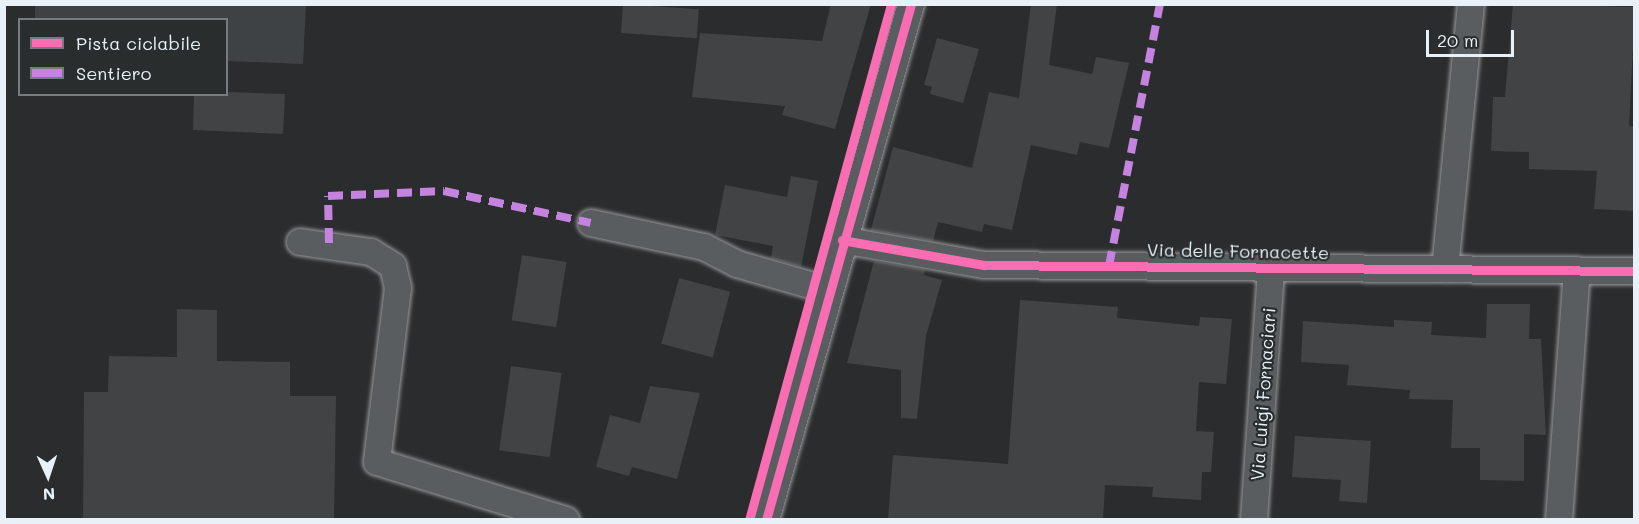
<!DOCTYPE html>
<style>
body{margin:0}
#map{position:relative;width:1639px;height:524px;overflow:hidden;background:#2b2c2d;font-family:Mali,sans-serif}
div>[style]{position:absolute}
.green>*{inset:0;background:#3f4244}
.building>*{inset:0;background:#424344;transform-origin:0 0}
.roads{filter:drop-shadow(0 0 2px #96989a) drop-shadow(0 0 2px #96989a)}
.minor>*{height:26px;margin:-13px;padding:0 13px;transform-origin:13px;border-radius:13px;background:#5a5d60}
.quiet>*{height:8px;margin-top:-4px;transform-origin:0;background:repeating-linear-gradient(90deg,#c483df 0 15px,transparent 0 23px)}
.cycleway>*{height:9px;margin:-4.5px;padding:0 4.5px;transform-origin:4.5px;border-radius:4.5px;background:#f96db3}
span{translate:-50% -50%;white-space:nowrap;text-align:center;line-height:1.15;-webkit-text-stroke:4.5px #2a2d2e;paint-order:stroke}
.street-label{font-size:18px;color:#e8f1f8}
.frame{position:absolute;inset:0;border:6px solid #e8f1f8;pointer-events:none}
.legend{position:absolute;left:18px;top:18px;width:210px;height:78px;box-sizing:border-box;background:#2a2d2e;border:2px solid #767b7f;margin:0;padding:8px 10px;list-style:none;font-size:18px;color:#e8f1f8}
.legend li{display:flex;align-items:center;gap:12px;height:30px}
.legend b{width:30px;border:2px solid #767b7f}
.north{position:absolute;left:18px;top:446px;width:60px;height:60px;-webkit-text-stroke:4px #2a2d2e;paint-order:stroke;rotate:177deg;font-size:16px;font-weight:700;line-height:24px;text-align:center;color:#e8f1f8}
.north::after{content:'';display:block;margin:auto;width:21px;height:27px;background:#e8f1f8;clip-path:polygon(50% 0,100% 100%,50% 72%,0 100%)}
.scale{position:absolute;left:1426px;top:30px;width:88px;height:27px;box-sizing:border-box;border:3px solid #e8f1f8;border-top:0;padding-left:8px;font-size:18px;line-height:21px;white-space:nowrap;color:#e8f1f8;-webkit-text-stroke:4px #2a2d2e;paint-order:stroke}
</style>
<div id="map">
<div class="green">
<div style="clip-path:polygon(35px 5px,306px 5px,303px 64px,227px 61px,226px 20px,35px 19px)"></div>
</div>
<div class="building">
<div style="left:623px;top:4px;width:76px;height:29px;rotate:4deg"></div>
<div style="clip-path:polygon(831px 4px,871px 4px,835px 129px,782px 115px,785px 106px,692px 97px,700px 33px,822px 41px)"></div>
<div style="clip-path:polygon(1031px 4px,1057px 4px,1049px 65px,1092px 74px,1096px 57px,1129px 63px,1109px 148px,1080px 142px,1077px 155px,1031px 145px,1012px 230px,984px 224px,982px 232px,938px 222px,933px 241px,871px 230px,893px 147px,972px 168px,989px 92px,1019px 98px)"></div>
<div style="clip-path:polygon(1513px 4px,1635px 7px,1629px 126px,1635px 127px,1635px 211px,1594px 209px,1597px 171px,1529px 169px,1529px 152px,1491px 151px,1493px 97px,1505px 97px)"></div>
<div style="clip-path:polygon(937px 38px,979px 49px,963px 103px,930px 94px,932px 87px,924px 85px)"></div>
<div style="clip-path:polygon(226px 92px,285px 94px,283px 134px,193px 130px,194px 94px)"></div>
<div style="clip-path:polygon(791px 176px,818px 181px,801px 267px,771px 258px,773px 246px,715px 235px,725px 185px,787px 197px)"></div>
<div style="left:522px;top:255px;width:45px;height:66px;rotate:9deg"></div>
<div style="clip-path:polygon(874px 261px,925px 270px,924px 275px,942px 280px,926px 336px,917px 419px,901px 418px,901px 370px,847px 363px)"></div>
<div style="left:679px;top:278px;width:53px;height:68px;rotate:15deg"></div>
<div style="clip-path:polygon(1020px 300px,1118px 307px,1117px 318px,1199px 326px,1200px 317px,1232px 319px,1226px 384px,1199px 382px,1196px 431px,1214px 432px,1211px 472px,1202px 472px,1201px 500px,1152px 497px,1153px 487px,1105px 485px,1103px 519px,888px 519px,893px 455px,1008px 464px)"></div>
<div style="clip-path:polygon(1487px 304px,1530px 304px,1529px 339px,1541px 339px,1546px 435px,1524px 434px,1524px 481px,1480px 480px,1480px 448px,1451px 448px,1453px 400px,1409px 399px,1410px 390px,1347px 385px,1349px 365px,1301px 362px,1303px 321px,1394px 327px,1394px 320px,1432px 322px,1431px 335px,1486px 338px)"></div>
<div style="clip-path:polygon(177px 309px,217px 310px,217px 361px,290px 362px,290px 396px,336px 396px,334px 519px,83px 519px,84px 392px,108px 392px,109px 356px,177px 357px)"></div>
<div style="left:511px;top:366px;width:51px;height:85px;rotate:8deg"></div>
<div style="clip-path:polygon(650px 386px,700px 393px,677px 479px,632px 467px,629px 476px,596px 467px,610px 415px,640px 423px)"></div>
<div style="clip-path:polygon(1295px 436px,1371px 441px,1367px 503px,1339px 501px,1341px 480px,1292px 477px)"></div>
</div>
<div class="roads">
<div class="minor">
<div style="left:591px;top:223px;width:116px;rotate:12deg"></div>
<div style="left:704px;top:247px;width:37px;rotate:27deg"></div>
<div style="left:737px;top:264px;width:94px;rotate:16.1deg"></div>
<div style="left:842px;top:240px;width:144px;rotate:10deg"></div>
<div style="left:984px;top:265px;width:650px;rotate:0.53deg"></div>
<div style="left:300px;top:242px;width:72px;rotate:8deg"></div>
<div style="left:371px;top:252px;width:26px;rotate:32deg"></div>
<div style="left:393px;top:266px;width:23px;rotate:77deg"></div>
<div style="left:398px;top:288px;width:175px;rotate:96.9deg"></div>
<div style="left:377px;top:462px;width:198px;rotate:17.1deg"></div>
<div style="left:1445px;top:269px;width:266px;rotate:-84.4deg"></div>
<div style="left:766px;top:520px;width:536px;rotate:-74.3deg"></div>
<div style="left:1254px;top:520px;width:252px;rotate:-86.1deg"></div>
<div style="left:1559px;top:520px;width:250px;rotate:-85.9deg"></div>
</div>
</div>
<div class="quiet">
<div style="left:329px;top:243px;width:47px;rotate:-91.2deg"></div>
<div style="left:328px;top:196px;width:116px;rotate:-2.5deg"></div>
<div style="left:444px;top:191px;width:150px;rotate:12.3deg"></div>
<div style="left:1109px;top:266px;width:267px;rotate:-79deg"></div>
</div>
<div class="cycleway">
<div style="left:842px;top:240px;width:144px;rotate:10deg"></div>
<div style="left:984px;top:265px;width:650px;rotate:0.53deg"></div>
<div style="left:749px;top:520px;width:535px;rotate:-74.61deg"></div>
<div style="left:766px;top:520px;width:536px;rotate:-74.3deg"></div>
</div>
<div class="street-label">
<span style="left:1238px;top:251px;rotate:1deg">Via delle Fornacette</span>
<span style="left:1263px;top:394px;rotate:-86deg">Via Luigi Fornaciari</span>
</div>
<div class="frame"></div>
<ul class="legend">
<li><b style="height:8px;background:#f96db3"></b>Pista ciclabile</li>
<li><b style="height:8px;background:#c483df"></b>Sentiero</li>
</ul>
<div class="north">N</div>
<div class="scale">20 m</div>
</div>
